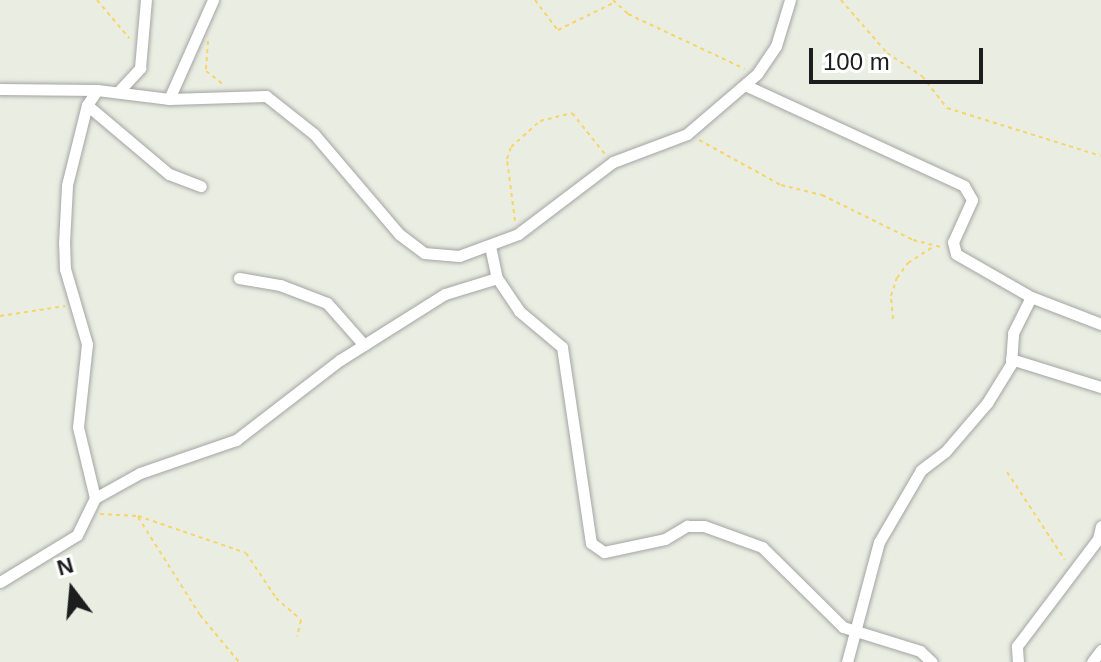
<!DOCTYPE html>
<style>
body{margin:0}
#map{position:relative;width:1101px;height:662px;overflow:hidden;background:#eaeee2;font-family:Arial,sans-serif}
div>[style]{position:absolute}
.path>*{height:2px;margin-top:-1px;transform-origin:0;background:repeating-linear-gradient(90deg,#f8d469 0 4px,transparent 0 8px)}
.roads{filter:drop-shadow(0 0 2px #a4a4a4) drop-shadow(0 0 2px #a4a4a4)}
.minor>*{height:11px;margin:-5.5px;padding:0 5.5px;transform-origin:5.5px;border-radius:5.5px;background:#fff}
span{translate:-50% -50%;white-space:nowrap;text-align:center;line-height:1.15;-webkit-text-stroke:8px #fff;paint-order:stroke}
.north{position:absolute;left:32px;top:550px;width:80px;height:80px;-webkit-text-stroke:6px #fff;paint-order:stroke;rotate:344deg;font-size:22px;font-weight:700;line-height:32px;text-align:center;color:#1d1d1d}
.north::after{content:'';display:block;margin:auto;width:28px;height:36px;background:#1d1d1d;clip-path:polygon(50% 0,100% 100%,50% 72%,0 100%)}
.scale{position:absolute;left:809px;top:48px;width:174px;height:36px;box-sizing:border-box;border:4px solid #1d1d1d;border-top:0;padding-left:10px;font-size:24px;line-height:28px;white-space:nowrap;color:#1d1d1d;-webkit-text-stroke:6px #fff;paint-order:stroke}
</style>
<div id="map">
<div class="path">
<div style="left:97px;top:0;width:50px;rotate:49.9deg"></div>
<div style="left:535px;top:0;width:38px;rotate:53deg"></div>
<div style="left:558px;top:30px;width:61px;rotate:-26.1deg"></div>
<div style="left:613px;top:0;width:21px;rotate:43deg"></div>
<div style="left:628px;top:14px;width:129px;rotate:25.2deg"></div>
<div style="left:841px;top:0;width:70px;rotate:49deg"></div>
<div style="left:887px;top:53px;width:42px;rotate:33.3deg"></div>
<div style="left:922px;top:76px;width:41px;rotate:52deg"></div>
<div style="left:947px;top:108px;width:161px;rotate:17.3deg"></div>
<div style="left:208px;top:41px;width:30px;rotate:94deg"></div>
<div style="left:206px;top:71px;width:23px;rotate:38deg"></div>
<div style="left:699px;top:140px;width:94px;rotate:28.8deg"></div>
<div style="left:781px;top:185px;width:42px;rotate:13.7deg"></div>
<div style="left:822px;top:195px;width:102px;rotate:26.3deg"></div>
<div style="left:913px;top:240px;width:32px;rotate:14deg"></div>
<div style="left:515px;top:221px;width:63px;rotate:-97.4deg"></div>
<div style="left:507px;top:159px;width:13px;rotate:-72deg"></div>
<div style="left:511px;top:147px;width:39px;rotate:-42deg"></div>
<div style="left:540px;top:121px;width:33px;rotate:-14deg"></div>
<div style="left:572px;top:113px;width:53px;rotate:51.2deg"></div>
<div style="left:0;top:316px;width:66px;rotate:-8.7deg"></div>
<div style="left:893px;top:319px;width:23px;rotate:-95deg"></div>
<div style="left:891px;top:296px;width:19px;rotate:-72deg"></div>
<div style="left:897px;top:278px;width:19px;rotate:-54deg"></div>
<div style="left:908px;top:263px;width:30px;rotate:-33deg"></div>
<div style="left:1007px;top:472px;width:105px;rotate:56.6deg"></div>
<div style="left:100px;top:514px;width:38px;rotate:3deg"></div>
<div style="left:138px;top:516px;width:114px;rotate:18.9deg"></div>
<div style="left:246px;top:553px;width:54px;rotate:56.3deg"></div>
<div style="left:276px;top:598px;width:33px;rotate:41deg"></div>
<div style="left:301px;top:620px;width:17px;rotate:103deg"></div>
<div style="left:138px;top:517px;width:116px;rotate:57.7deg"></div>
<div style="left:200px;top:615px;width:61px;rotate:50.3deg"></div>
</div>
<div class="roads">
<div class="minor">
<div style="left:747px;top:86px;width:239px;rotate:24.7deg"></div>
<div style="left:964px;top:186px;width:16px;rotate:60deg"></div>
<div style="left:972px;top:200px;width:46px;rotate:114.3deg"></div>
<div style="left:953px;top:242px;width:12px;rotate:76deg"></div>
<div style="left:956px;top:254px;width:86px;rotate:29.8deg"></div>
<div style="left:1031px;top:297px;width:75px;rotate:21.1deg"></div>
<div style="left:0;top:89px;width:97px;rotate:0.6deg"></div>
<div style="left:97px;top:90px;width:73px;rotate:7.1deg"></div>
<div style="left:169px;top:99px;width:97px;rotate:-1.8deg"></div>
<div style="left:266px;top:96px;width:61px;rotate:38.4deg"></div>
<div style="left:314px;top:134px;width:131px;rotate:49.6deg"></div>
<div style="left:399px;top:234px;width:31px;rotate:37deg"></div>
<div style="left:424px;top:253px;width:35px;rotate:5deg"></div>
<div style="left:459px;top:256px;width:63px;rotate:-20.4deg"></div>
<div style="left:518px;top:234px;width:119px;rotate:-37.2deg"></div>
<div style="left:613px;top:162px;width:79px;rotate:-20.7deg"></div>
<div style="left:687px;top:134px;width:92px;rotate:-40.6deg"></div>
<div style="left:757px;top:74px;width:34px;rotate:-56deg"></div>
<div style="left:776px;top:46px;width:48px;rotate:-73.1deg"></div>
<div style="left:118px;top:92px;width:33px;rotate:-47deg"></div>
<div style="left:140px;top:68px;width:68px;rotate:-85deg"></div>
<div style="left:169px;top:99px;width:108px;rotate:-66deg"></div>
<div style="left:87px;top:105px;width:107px;rotate:40.1deg"></div>
<div style="left:169px;top:174px;width:34px;rotate:21deg"></div>
<div style="left:490px;top:246px;width:33px;rotate:78deg"></div>
<div style="left:497px;top:278px;width:40px;rotate:56deg"></div>
<div style="left:519px;top:311px;width:56px;rotate:39.9deg"></div>
<div style="left:562px;top:347px;width:198px;rotate:81.6deg"></div>
<div style="left:591px;top:543px;width:16px;rotate:35deg"></div>
<div style="left:604px;top:552px;width:62px;rotate:-12deg"></div>
<div style="left:665px;top:539px;width:26px;rotate:-31deg"></div>
<div style="left:687px;top:526px;width:17px"></div>
<div style="left:704px;top:526px;width:62px;rotate:19.9deg"></div>
<div style="left:762px;top:547px;width:114px;rotate:44.6deg"></div>
<div style="left:843px;top:627px;width:81px;rotate:17.3deg"></div>
<div style="left:920px;top:651px;width:16px;rotate:43deg"></div>
<div style="left:239px;top:278px;width:42px;rotate:9.7deg"></div>
<div style="left:280px;top:285px;width:50px;rotate:21deg"></div>
<div style="left:327px;top:303px;width:56px;rotate:48.6deg"></div>
<div style="left:1011px;top:359px;width:94px;rotate:17.3deg"></div>
<div style="left:95px;top:498px;width:51px;rotate:-29.1deg"></div>
<div style="left:140px;top:473px;width:102px;rotate:-19deg"></div>
<div style="left:236px;top:440px;width:131px;rotate:-37.6deg"></div>
<div style="left:340px;top:360px;width:124px;rotate:-32.2deg"></div>
<div style="left:445px;top:294px;width:54px;rotate:-17.1deg"></div>
<div style="left:0;top:582px;width:90px;rotate:-31.4deg"></div>
<div style="left:77px;top:535px;width:41px;rotate:-64.1deg"></div>
<div style="left:95px;top:498px;width:73px;rotate:-103.5deg"></div>
<div style="left:78px;top:427px;width:83px;rotate:-83.8deg"></div>
<div style="left:87px;top:344px;width:78px;rotate:-106.3deg"></div>
<div style="left:65px;top:269px;width:26px;rotate:-92deg"></div>
<div style="left:64px;top:243px;width:58px;rotate:-87deg"></div>
<div style="left:67px;top:185px;width:82px;rotate:-76deg"></div>
<div style="left:87px;top:105px;width:18px;rotate:-56deg"></div>
<div style="left:847px;top:662px;width:124px;rotate:-75.1deg"></div>
<div style="left:879px;top:542px;width:83px;rotate:-59.7deg"></div>
<div style="left:921px;top:470px;width:30px;rotate:-37deg"></div>
<div style="left:945px;top:452px;width:65px;rotate:-49.4deg"></div>
<div style="left:987px;top:403px;width:46px;rotate:-58.4deg"></div>
<div style="left:1011px;top:364px;width:31px;rotate:-86deg"></div>
<div style="left:1013px;top:333px;width:40px;rotate:-63.4deg"></div>
<div style="left:1018px;top:662px;width:16px;rotate:-94deg"></div>
<div style="left:1017px;top:646px;width:134px;rotate:-52.9deg"></div>
<div style="left:1098px;top:539px;width:13px;rotate:-77deg"></div>
<div style="left:1092px;top:662px;width:15px;rotate:-53deg"></div>
</div>
</div>
<div class="north">N</div>
<div class="scale">100 m</div>
</div>
